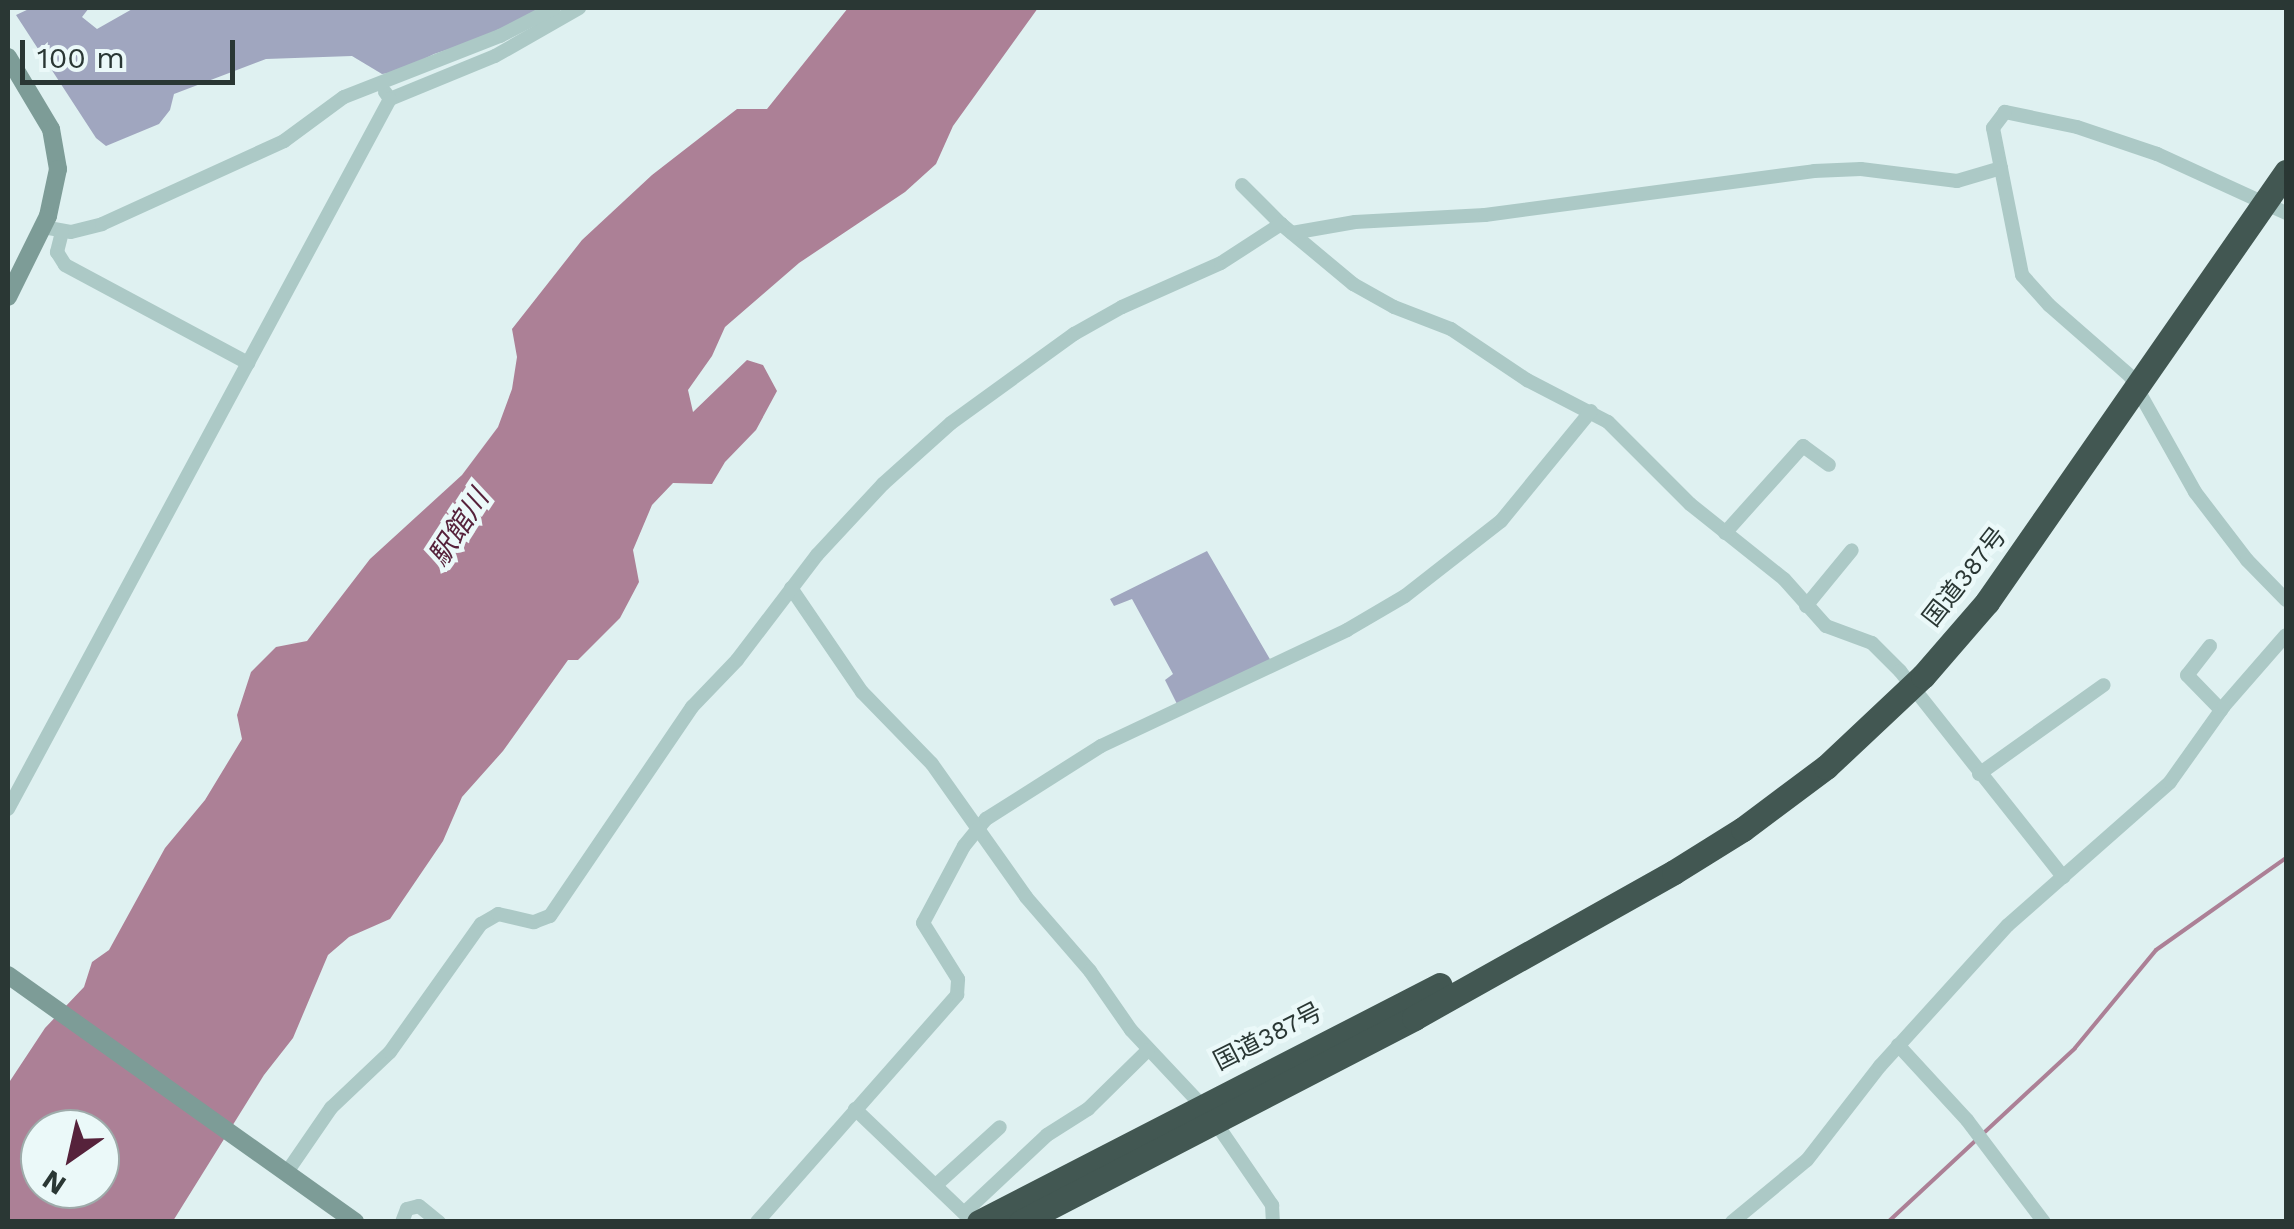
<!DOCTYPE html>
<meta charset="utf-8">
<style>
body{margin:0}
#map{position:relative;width:2294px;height:1229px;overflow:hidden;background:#dff1f1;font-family:"Work Sans","Noto Sans JP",sans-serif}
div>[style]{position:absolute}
.green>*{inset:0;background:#a0a6bf}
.water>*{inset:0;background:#ac8096}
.stream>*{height:4px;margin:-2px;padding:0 2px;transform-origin:2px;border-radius:2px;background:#ac8096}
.street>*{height:14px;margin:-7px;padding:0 7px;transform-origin:7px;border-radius:7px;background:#acc9c6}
.secondary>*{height:18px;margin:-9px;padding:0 9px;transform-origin:9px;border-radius:9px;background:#7d9c97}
.highway>*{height:25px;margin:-12.5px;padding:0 12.5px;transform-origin:12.5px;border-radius:12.5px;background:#425752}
span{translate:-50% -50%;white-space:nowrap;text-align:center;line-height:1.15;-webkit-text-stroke:9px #ebf9f9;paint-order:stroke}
.street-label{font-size:25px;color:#2a3734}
.water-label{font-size:28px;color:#56223b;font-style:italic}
.frame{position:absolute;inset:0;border:10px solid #2a3734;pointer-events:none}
.north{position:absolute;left:20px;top:1109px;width:100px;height:100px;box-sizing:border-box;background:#ebf9f9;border:2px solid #9eabaa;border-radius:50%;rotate:214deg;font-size:28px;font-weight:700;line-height:40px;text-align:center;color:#2a3734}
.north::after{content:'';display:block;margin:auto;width:35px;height:45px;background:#56223b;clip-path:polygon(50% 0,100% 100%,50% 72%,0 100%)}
.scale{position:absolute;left:20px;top:40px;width:215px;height:45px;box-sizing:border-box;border:5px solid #2a3734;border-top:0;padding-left:12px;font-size:30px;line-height:35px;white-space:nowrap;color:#2a3734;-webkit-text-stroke:8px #ebf9f9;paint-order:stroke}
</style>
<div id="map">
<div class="green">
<div style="clip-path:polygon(31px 8px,89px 8px,82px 17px,97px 29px,134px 8px,550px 8px,514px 28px,434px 54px,399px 72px,382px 74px,352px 56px,266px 59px,174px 94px,170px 110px,159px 124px,106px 146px,96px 138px,16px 15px)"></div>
<div style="clip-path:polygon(1207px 551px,1271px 661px,1178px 706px,1165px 680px,1173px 674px,1132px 599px,1114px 606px,1110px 599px)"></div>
</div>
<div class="water">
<div style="clip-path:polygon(evenodd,848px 8px,1038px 8px,953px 126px,936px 164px,905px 192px,799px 263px,725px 327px,712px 356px,688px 390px,693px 412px,747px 360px,763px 365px,777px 391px,756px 430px,725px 462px,712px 484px,673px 483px,652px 505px,633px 550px,639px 582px,620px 618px,578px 660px,568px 660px,503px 751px,462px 797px,443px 841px,390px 919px,349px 937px,328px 955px,293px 1038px,264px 1075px,173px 1221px,8px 1222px,8px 1084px,45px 1028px,84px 987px,92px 962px,109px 950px,165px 848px,205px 800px,242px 739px,237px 715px,251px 672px,276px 647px,307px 641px,370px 559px,462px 475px,498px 427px,512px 389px,517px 357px,512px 329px,582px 240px,652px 175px,737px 109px,767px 109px,848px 8px,40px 1129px,100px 1129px,100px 1189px,40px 1189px,40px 1129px)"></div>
</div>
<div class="stream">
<div style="left:1888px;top:1222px;width:255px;rotate:-42.9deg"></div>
<div style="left:2075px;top:1048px;width:127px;rotate:-50.4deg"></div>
<div style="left:2156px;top:950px;width:159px;rotate:-35.3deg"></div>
</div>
<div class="street">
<div style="left:385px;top:92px;width:9px;rotate:54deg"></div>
<div style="left:390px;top:99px;width:113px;rotate:-22.3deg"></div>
<div style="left:495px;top:56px;width:97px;rotate:-29.7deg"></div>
<div style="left:1242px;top:185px;width:55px;rotate:45deg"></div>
<div style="left:1281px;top:224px;width:94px;rotate:39.8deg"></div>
<div style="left:1353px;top:284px;width:47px;rotate:29.3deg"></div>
<div style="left:1394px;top:307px;width:61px;rotate:21.1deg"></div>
<div style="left:1451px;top:329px;width:92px;rotate:33.9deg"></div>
<div style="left:1527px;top:380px;width:91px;rotate:27.4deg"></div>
<div style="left:1608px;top:422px;width:116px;rotate:45deg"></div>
<div style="left:1690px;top:504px;width:120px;rotate:38.6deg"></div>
<div style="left:1784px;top:579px;width:63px;rotate:48.2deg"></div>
<div style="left:1826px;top:626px;width:49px;rotate:20.3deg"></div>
<div style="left:1872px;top:643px;width:40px;rotate:45deg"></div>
<div style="left:1900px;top:671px;width:263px;rotate:51.6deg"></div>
<div style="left:2286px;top:213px;width:142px;rotate:-155.4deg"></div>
<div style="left:2157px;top:154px;width:84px;rotate:-161.4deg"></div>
<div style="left:2077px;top:127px;width:74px;rotate:-168.2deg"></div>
<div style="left:2005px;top:112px;width:20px;rotate:127deg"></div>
<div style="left:1993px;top:128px;width:150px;rotate:78.8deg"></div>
<div style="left:2022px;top:275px;width:40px;rotate:48deg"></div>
<div style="left:2049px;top:305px;width:108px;rotate:41.2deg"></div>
<div style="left:2130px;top:376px;width:133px;rotate:60.7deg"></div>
<div style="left:2195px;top:492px;width:86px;rotate:52.6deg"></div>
<div style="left:2247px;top:560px;width:56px;rotate:45.7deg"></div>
<div style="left:43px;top:227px;width:28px;rotate:10deg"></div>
<div style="left:71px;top:232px;width:32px;rotate:-14deg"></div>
<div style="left:102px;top:224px;width:200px;rotate:-24.5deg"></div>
<div style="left:284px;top:141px;width:74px;rotate:-36.3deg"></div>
<div style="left:344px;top:97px;width:168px;rotate:-21.4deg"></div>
<div style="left:500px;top:36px;width:61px;rotate:-27.4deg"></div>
<div style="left:62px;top:232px;width:21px;rotate:104deg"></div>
<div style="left:57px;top:252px;width:15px;rotate:58deg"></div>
<div style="left:65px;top:265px;width:208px;rotate:28.2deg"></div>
<div style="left:1292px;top:233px;width:64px;rotate:-9.9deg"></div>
<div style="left:1355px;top:222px;width:130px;rotate:-3.1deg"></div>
<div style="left:1485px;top:215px;width:332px;rotate:-7.6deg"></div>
<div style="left:1814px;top:171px;width:47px;rotate:-2.4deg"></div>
<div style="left:1861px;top:169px;width:97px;rotate:7.1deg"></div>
<div style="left:1957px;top:181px;width:46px;rotate:-16.5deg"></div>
<div style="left:1725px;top:533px;width:117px;rotate:-48.1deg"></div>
<div style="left:1803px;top:446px;width:32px;rotate:36deg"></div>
<div style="left:791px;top:588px;width:126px;rotate:55.7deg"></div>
<div style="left:862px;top:692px;width:100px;rotate:45.8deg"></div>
<div style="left:932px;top:764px;width:163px;rotate:54.7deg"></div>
<div style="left:1026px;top:897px;width:98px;rotate:49.1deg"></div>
<div style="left:1090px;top:971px;width:72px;rotate:55.2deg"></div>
<div style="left:1131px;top:1030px;width:114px;rotate:46.8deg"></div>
<div style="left:1209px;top:1113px;width:112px;rotate:55.6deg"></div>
<div style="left:1272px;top:1205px;width:17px;rotate:87deg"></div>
<div style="left:1806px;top:606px;width:72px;rotate:-50.6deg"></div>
<div style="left:2210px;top:646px;width:37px;rotate:128deg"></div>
<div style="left:2187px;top:675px;width:49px;rotate:45.8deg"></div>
<div style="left:1979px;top:774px;width:153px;rotate:-35.5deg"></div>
<div style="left:8px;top:809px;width:806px;rotate:-61.72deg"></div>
<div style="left:1898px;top:1045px;width:102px;rotate:47.4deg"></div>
<div style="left:1967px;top:1120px;width:128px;rotate:53deg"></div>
<div style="left:855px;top:1109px;width:159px;rotate:43.7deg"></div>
<div style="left:287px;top:1172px;width:78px;rotate:-55.5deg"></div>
<div style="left:331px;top:1108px;width:81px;rotate:-43.5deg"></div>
<div style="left:390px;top:1052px;width:157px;rotate:-54.6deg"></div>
<div style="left:481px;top:924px;width:20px;rotate:-30deg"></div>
<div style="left:498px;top:914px;width:37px;rotate:13deg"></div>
<div style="left:534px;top:922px;width:17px;rotate:-21deg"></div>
<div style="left:550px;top:916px;width:253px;rotate:-55.8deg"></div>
<div style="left:692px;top:707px;width:65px;rotate:-46.2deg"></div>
<div style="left:737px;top:660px;width:132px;rotate:-52.7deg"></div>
<div style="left:817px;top:555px;width:97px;rotate:-47.1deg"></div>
<div style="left:883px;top:484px;width:91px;rotate:-41.9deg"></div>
<div style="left:951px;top:423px;width:152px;rotate:-35.9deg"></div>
<div style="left:1074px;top:334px;width:55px;rotate:-29.4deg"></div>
<div style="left:1122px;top:307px;width:108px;rotate:-24deg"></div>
<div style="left:1221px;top:263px;width:72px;rotate:-33deg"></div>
<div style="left:936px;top:1185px;width:86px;rotate:-42.2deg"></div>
<div style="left:965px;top:1212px;width:112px;rotate:-43.2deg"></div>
<div style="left:1047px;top:1135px;width:49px;rotate:-32.4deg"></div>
<div style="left:1088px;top:1109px;width:84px;rotate:-44.5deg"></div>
<div style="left:402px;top:1222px;width:14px;rotate:-69deg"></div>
<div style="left:407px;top:1209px;width:12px;rotate:-14deg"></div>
<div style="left:419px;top:1206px;width:26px;rotate:39deg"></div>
<div style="left:757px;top:1222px;width:303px;rotate:-48.6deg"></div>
<div style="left:957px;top:995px;width:16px;rotate:-86deg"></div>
<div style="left:958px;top:979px;width:66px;rotate:-122deg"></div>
<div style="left:923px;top:923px;width:87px;rotate:-62deg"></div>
<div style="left:964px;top:846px;width:35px;rotate:-51deg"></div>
<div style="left:986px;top:819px;width:136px;rotate:-32.4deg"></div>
<div style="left:1101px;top:746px;width:272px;rotate:-25.2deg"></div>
<div style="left:1347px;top:630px;width:67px;rotate:-30.4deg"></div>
<div style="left:1405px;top:596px;width:122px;rotate:-38deg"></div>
<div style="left:1501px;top:521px;width:142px;rotate:-50.7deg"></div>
<div style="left:1732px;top:1222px;width:97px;rotate:-39.6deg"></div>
<div style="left:1807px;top:1160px;width:119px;rotate:-52.2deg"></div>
<div style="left:1880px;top:1066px;width:190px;rotate:-47.8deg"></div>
<div style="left:2008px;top:925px;width:216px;rotate:-41.4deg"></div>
<div style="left:2170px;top:782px;width:93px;rotate:-54.6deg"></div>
<div style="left:2224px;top:706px;width:94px;rotate:-48.9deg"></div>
</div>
<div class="secondary">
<div style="left:8px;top:57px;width:84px;rotate:59.2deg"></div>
<div style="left:51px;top:129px;width:41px;rotate:80.1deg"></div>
<div style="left:58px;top:169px;width:48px;rotate:102deg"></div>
<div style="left:48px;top:216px;width:90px;rotate:116.3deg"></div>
<div style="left:8px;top:975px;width:426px;rotate:35.4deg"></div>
</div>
<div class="highway">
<div style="left:979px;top:1222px;width:518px;rotate:-27.21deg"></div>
<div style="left:1021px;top:1222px;width:443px;rotate:-27.4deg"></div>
<div style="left:1414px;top:1018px;width:298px;rotate:-29.3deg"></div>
<div style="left:1674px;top:872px;width:81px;rotate:-31.9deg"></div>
<div style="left:1743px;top:829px;width:104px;rotate:-36.8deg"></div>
<div style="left:1826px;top:767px;width:133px;rotate:-43.2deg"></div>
<div style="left:1923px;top:676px;width:98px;rotate:-49.1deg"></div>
<div style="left:1987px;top:602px;width:524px;rotate:-55.19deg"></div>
</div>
<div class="street-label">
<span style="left:1965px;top:577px;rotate:-52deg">国道387号</span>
<span style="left:1268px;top:1037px;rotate:-27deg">国道387号</span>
</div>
<div class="water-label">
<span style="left:459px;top:528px;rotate:-57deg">駅館川</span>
</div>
<div class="frame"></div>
<div class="north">N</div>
<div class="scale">100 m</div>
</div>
